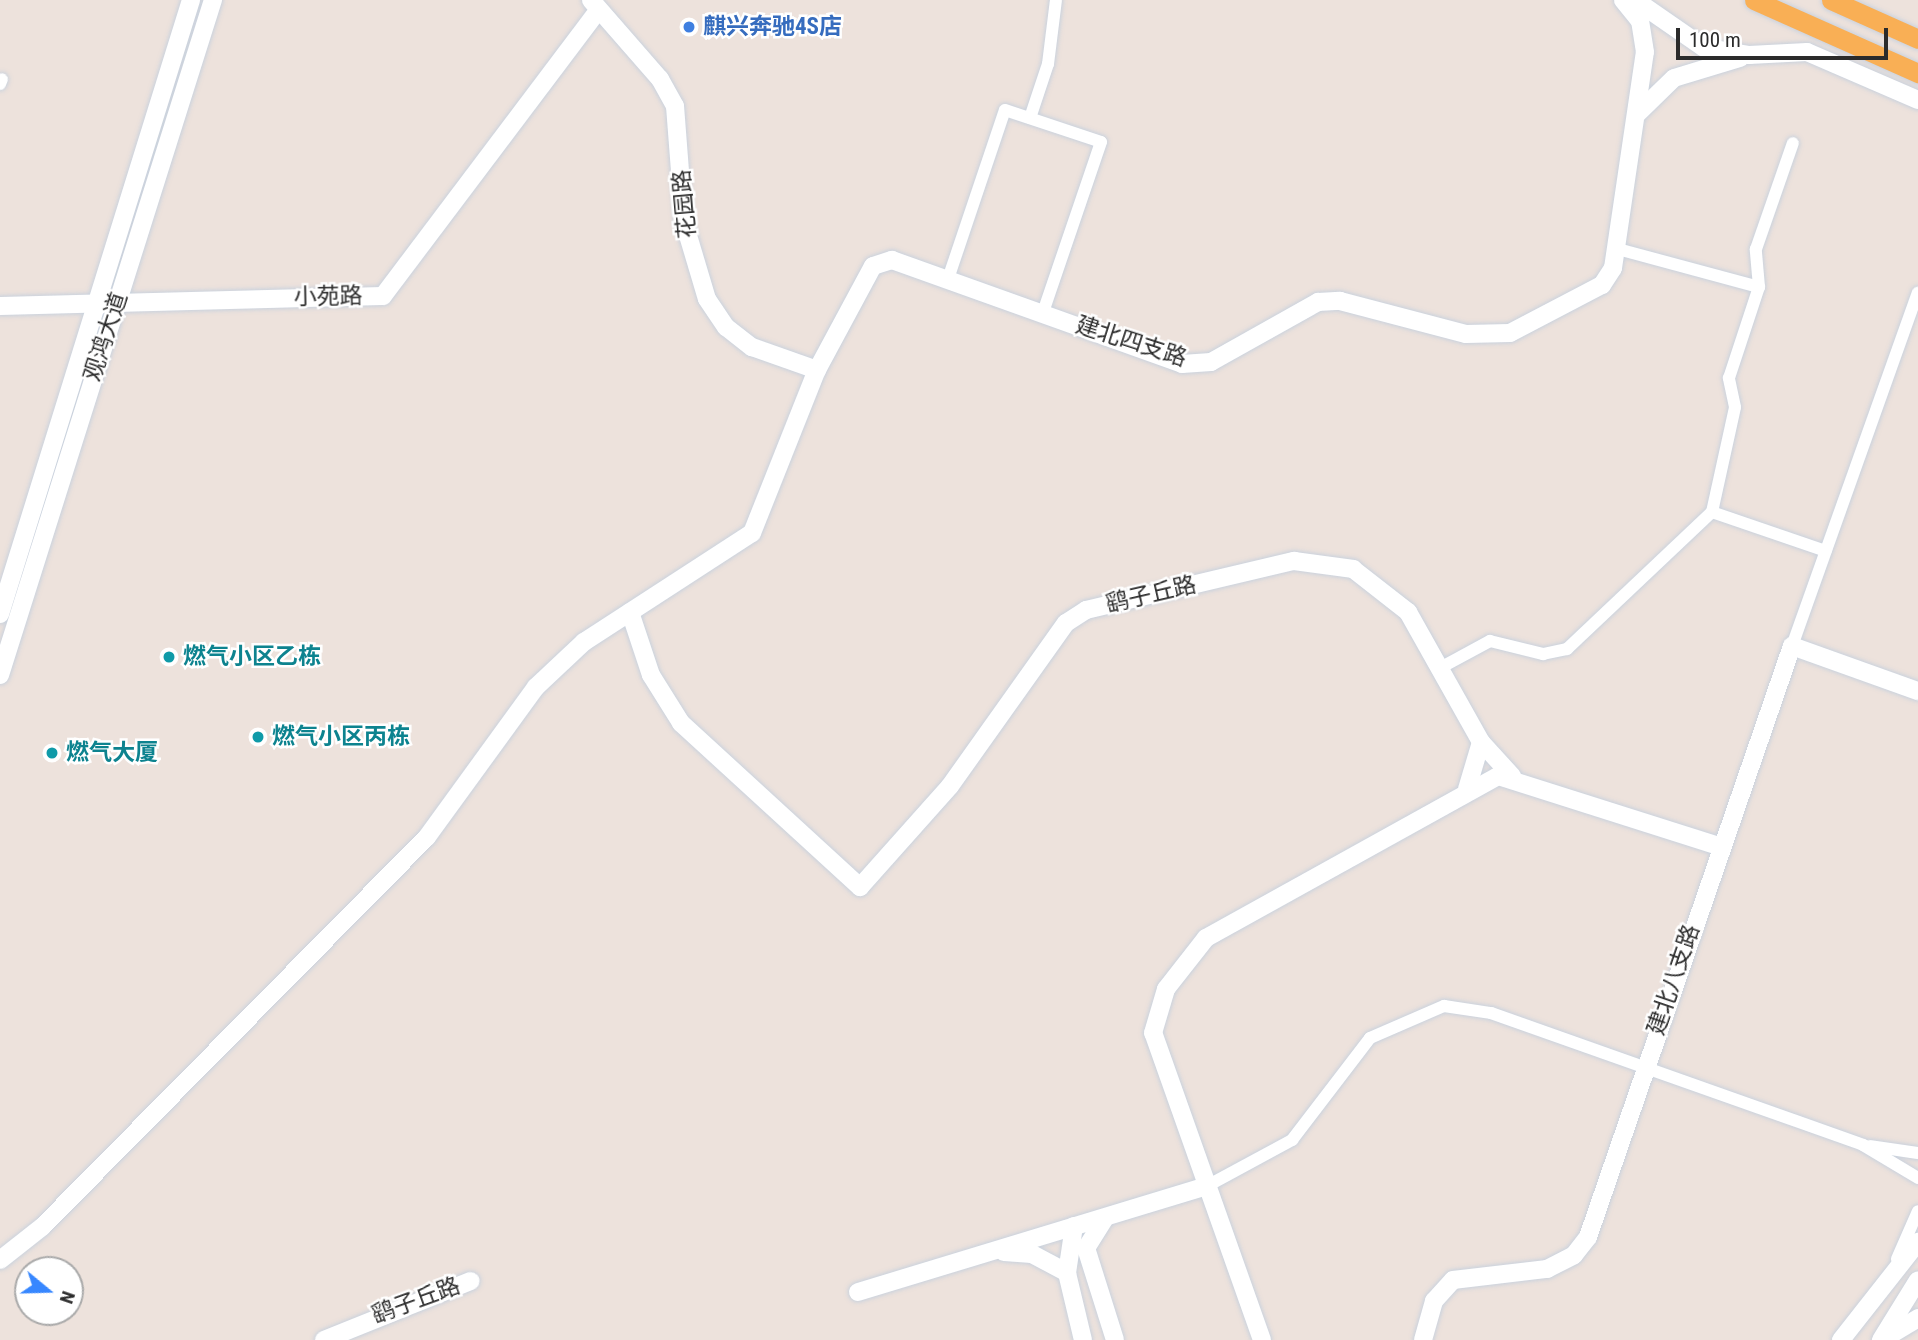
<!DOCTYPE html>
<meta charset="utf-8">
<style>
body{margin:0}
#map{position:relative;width:1918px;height:1340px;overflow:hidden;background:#ede2dc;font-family:"Roboto Condensed","Noto Sans SC",sans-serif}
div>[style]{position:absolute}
.roads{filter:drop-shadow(0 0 2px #cad2dd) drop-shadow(0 0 2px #cad2dd)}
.street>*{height:12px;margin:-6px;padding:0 6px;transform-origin:6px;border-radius:6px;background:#fff}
.secondary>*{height:18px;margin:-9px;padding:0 9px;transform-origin:9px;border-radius:9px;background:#fff}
.primary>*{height:19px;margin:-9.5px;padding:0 9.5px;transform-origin:9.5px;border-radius:9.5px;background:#f9af55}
.dots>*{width:19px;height:19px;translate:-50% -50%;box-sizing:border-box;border:4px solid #fff;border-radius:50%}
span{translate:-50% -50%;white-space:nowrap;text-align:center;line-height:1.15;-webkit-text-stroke:5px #fff;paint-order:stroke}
.shop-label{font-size:23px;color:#366cbe;font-weight:700}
.left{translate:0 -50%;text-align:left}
.street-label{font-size:23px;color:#2b2b2b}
.culture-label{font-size:23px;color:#0d838f;font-weight:700}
.north{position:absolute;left:14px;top:1256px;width:70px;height:70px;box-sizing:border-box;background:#fff;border:2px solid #aaa;border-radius:50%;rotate:109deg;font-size:19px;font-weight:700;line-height:28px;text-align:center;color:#2b2b2b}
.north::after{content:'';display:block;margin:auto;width:24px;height:32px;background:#3787ff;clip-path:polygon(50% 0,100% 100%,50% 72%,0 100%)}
.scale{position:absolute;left:1676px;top:28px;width:212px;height:32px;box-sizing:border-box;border:4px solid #2b2b2b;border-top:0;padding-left:9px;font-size:21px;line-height:24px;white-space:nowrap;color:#2b2b2b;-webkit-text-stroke:5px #fff;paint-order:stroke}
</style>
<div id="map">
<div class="roads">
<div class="street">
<div style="left:0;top:84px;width:5px;rotate:-68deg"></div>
<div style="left:1030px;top:118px;width:57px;rotate:-71.6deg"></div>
<div style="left:1048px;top:64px;width:64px;rotate:-82.9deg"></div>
<div style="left:1618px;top:249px;width:146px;rotate:15.1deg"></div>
<div style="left:948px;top:279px;width:178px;rotate:-71.4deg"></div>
<div style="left:1005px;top:110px;width:101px;rotate:18.4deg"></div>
<div style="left:1101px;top:142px;width:180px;rotate:108.8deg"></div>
<div style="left:1712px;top:512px;width:107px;rotate:-77.6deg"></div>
<div style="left:1735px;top:407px;width:30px;rotate:-102deg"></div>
<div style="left:1729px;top:378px;width:96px;rotate:-71.8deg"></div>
<div style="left:1759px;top:287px;width:38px;rotate:-95deg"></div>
<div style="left:1756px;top:249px;width:112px;rotate:-70.8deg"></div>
<div style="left:1792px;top:646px;width:375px;rotate:-70.4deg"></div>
<div style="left:1440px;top:668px;width:57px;rotate:-28.4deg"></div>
<div style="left:1490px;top:641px;width:55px;rotate:13.8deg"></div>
<div style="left:1543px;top:654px;width:25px;rotate:-12deg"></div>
<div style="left:1567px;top:649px;width:199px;rotate:-43.4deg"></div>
<div style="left:1712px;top:512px;width:120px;rotate:18.9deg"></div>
<div style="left:1870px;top:1146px;width:49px;rotate:8.3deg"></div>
<div style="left:1207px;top:1186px;width:97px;rotate:-28.4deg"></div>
<div style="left:1292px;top:1140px;width:128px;rotate:-52.6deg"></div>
<div style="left:1370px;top:1038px;width:81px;rotate:-23.4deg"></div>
<div style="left:1444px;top:1006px;width:48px;rotate:8.5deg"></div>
<div style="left:1491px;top:1013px;width:395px;rotate:19.5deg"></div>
<div style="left:1863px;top:1145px;width:64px;rotate:31deg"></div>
<div style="left:1897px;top:1259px;width:52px;rotate:-66.4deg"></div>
</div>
<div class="secondary">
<div style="left:591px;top:0;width:105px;rotate:48.9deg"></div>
<div style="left:660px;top:79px;width:31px;rotate:61deg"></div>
<div style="left:675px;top:106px;width:116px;rotate:85.6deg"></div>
<div style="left:684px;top:222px;width:80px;rotate:73.4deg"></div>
<div style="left:707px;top:299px;width:34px;rotate:56deg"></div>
<div style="left:726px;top:327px;width:33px;rotate:38deg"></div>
<div style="left:752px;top:347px;width:69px;rotate:19.5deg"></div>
<div style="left:1635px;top:0;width:83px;rotate:34.7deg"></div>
<div style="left:1703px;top:47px;width:47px;rotate:9.9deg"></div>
<div style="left:1749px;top:55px;width:58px;rotate:-3deg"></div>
<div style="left:1807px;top:52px;width:121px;rotate:23.4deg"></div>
<div style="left:1638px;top:113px;width:50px;rotate:-44.2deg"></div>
<div style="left:1674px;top:78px;width:69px;rotate:-16.9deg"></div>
<div style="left:0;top:306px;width:383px;rotate:-1.5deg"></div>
<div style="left:383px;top:296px;width:357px;rotate:-53deg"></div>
<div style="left:630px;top:612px;width:66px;rotate:71.6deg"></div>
<div style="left:651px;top:675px;width:57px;rotate:58deg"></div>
<div style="left:681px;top:723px;width:243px;rotate:42.5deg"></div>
<div style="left:860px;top:887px;width:135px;rotate:-48.3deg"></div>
<div style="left:950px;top:786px;width:200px;rotate:-54.6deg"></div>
<div style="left:1066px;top:623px;width:24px;rotate:-33deg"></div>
<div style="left:1086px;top:610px;width:214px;rotate:-13.3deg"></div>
<div style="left:1294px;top:561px;width:60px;rotate:7.7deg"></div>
<div style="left:1353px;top:569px;width:70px;rotate:38deg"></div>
<div style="left:1408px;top:612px;width:149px;rotate:60.7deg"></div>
<div style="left:1481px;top:742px;width:46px;rotate:47.6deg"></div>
<div style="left:0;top:614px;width:643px;rotate:-72.72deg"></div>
<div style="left:0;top:675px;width:708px;rotate:-72.49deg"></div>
<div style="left:1467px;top:789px;width:49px;rotate:-73.4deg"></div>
<div style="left:1105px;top:1218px;width:36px;rotate:122deg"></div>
<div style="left:1086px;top:1248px;width:96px;rotate:72.5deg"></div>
<div style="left:1074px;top:1226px;width:48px;rotate:98.5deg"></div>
<div style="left:1067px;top:1273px;width:69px;rotate:76.6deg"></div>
<div style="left:1004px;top:1252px;width:28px;rotate:4deg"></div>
<div style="left:1032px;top:1254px;width:40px;rotate:28deg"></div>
<div style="left:0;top:1260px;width:53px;rotate:-38.2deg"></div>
<div style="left:42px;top:1227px;width:548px;rotate:-45.37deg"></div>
<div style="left:427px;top:837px;width:185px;rotate:-54deg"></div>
<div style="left:536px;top:687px;width:66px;rotate:-43.2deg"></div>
<div style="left:584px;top:642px;width:200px;rotate:-33deg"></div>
<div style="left:752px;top:533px;width:175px;rotate:-68.3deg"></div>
<div style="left:817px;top:370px;width:118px;rotate:-61.7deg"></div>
<div style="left:873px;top:266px;width:20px;rotate:-18deg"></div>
<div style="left:892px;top:260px;width:308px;rotate:19.7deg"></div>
<div style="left:1182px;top:364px;width:29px;rotate:-4deg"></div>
<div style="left:1211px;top:362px;width:123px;rotate:-29.3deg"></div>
<div style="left:1318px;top:302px;width:22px;rotate:-3deg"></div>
<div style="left:1340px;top:301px;width:130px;rotate:14.7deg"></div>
<div style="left:1466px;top:334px;width:44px;rotate:-1.3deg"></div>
<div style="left:1510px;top:333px;width:104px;rotate:-27.6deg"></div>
<div style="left:1602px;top:285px;width:20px;rotate:-57deg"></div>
<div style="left:1613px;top:268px;width:218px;rotate:-81.6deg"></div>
<div style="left:1645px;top:52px;width:31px;rotate:-99deg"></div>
<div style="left:1640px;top:21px;width:27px;rotate:-129deg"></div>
<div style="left:858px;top:1292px;width:365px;rotate:-16.9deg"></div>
<div style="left:1885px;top:1338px;width:39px;rotate:-31deg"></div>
<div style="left:324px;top:1340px;width:158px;rotate:-21.9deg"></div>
<div style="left:1262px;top:1340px;width:326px;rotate:-109.5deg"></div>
<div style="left:1153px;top:1033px;width:46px;rotate:-73.5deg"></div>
<div style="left:1166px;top:989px;width:65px;rotate:-51.9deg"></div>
<div style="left:1206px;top:938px;width:334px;rotate:-29deg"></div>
<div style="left:1498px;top:776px;width:232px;rotate:17.6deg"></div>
<div style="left:1423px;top:1340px;width:41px;rotate:-74.2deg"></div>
<div style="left:1434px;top:1301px;width:28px;rotate:-48deg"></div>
<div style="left:1453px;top:1280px;width:95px;rotate:-6.7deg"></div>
<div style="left:1547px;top:1269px;width:30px;rotate:-27deg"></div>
<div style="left:1574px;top:1255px;width:23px;rotate:-52deg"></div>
<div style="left:1588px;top:1237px;width:625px;rotate:-70.96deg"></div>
<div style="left:1792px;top:646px;width:134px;rotate:19.7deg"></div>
<div style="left:1841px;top:1340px;width:125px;rotate:-51.8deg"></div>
<div style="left:1881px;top:1340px;width:70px;rotate:-58.3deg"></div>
</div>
<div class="primary">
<div style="left:1754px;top:0;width:180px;rotate:24deg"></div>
<div style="left:1831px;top:0;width:95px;rotate:24.1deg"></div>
</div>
</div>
<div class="dots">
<div style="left:689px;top:27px;background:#3f7fe0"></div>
<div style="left:169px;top:657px;background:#0f9aa8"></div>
<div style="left:258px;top:737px;background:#0f9aa8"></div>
<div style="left:52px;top:753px;background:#0f9aa8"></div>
</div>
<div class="shop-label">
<span class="left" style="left:703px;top:27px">麒兴奔驰4S店</span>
</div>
<div class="street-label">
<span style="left:685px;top:204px;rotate:-95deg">花园路</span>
<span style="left:328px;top:297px;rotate:-1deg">小苑路</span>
<span style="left:106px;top:337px;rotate:-72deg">观鸿大道</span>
<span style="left:1131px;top:342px;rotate:18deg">建北四支路</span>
<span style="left:1151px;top:595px;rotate:-13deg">鹞子丘路</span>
<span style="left:1674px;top:980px;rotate:-71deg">建北八支路</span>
<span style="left:416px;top:1301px;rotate:-20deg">鹞子丘路</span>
</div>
<div class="culture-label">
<span class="left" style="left:183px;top:657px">燃气小区乙栋</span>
<span class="left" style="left:272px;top:737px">燃气小区丙栋</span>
<span class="left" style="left:66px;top:753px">燃气大厦</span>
</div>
<div class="north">N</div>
<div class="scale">100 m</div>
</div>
